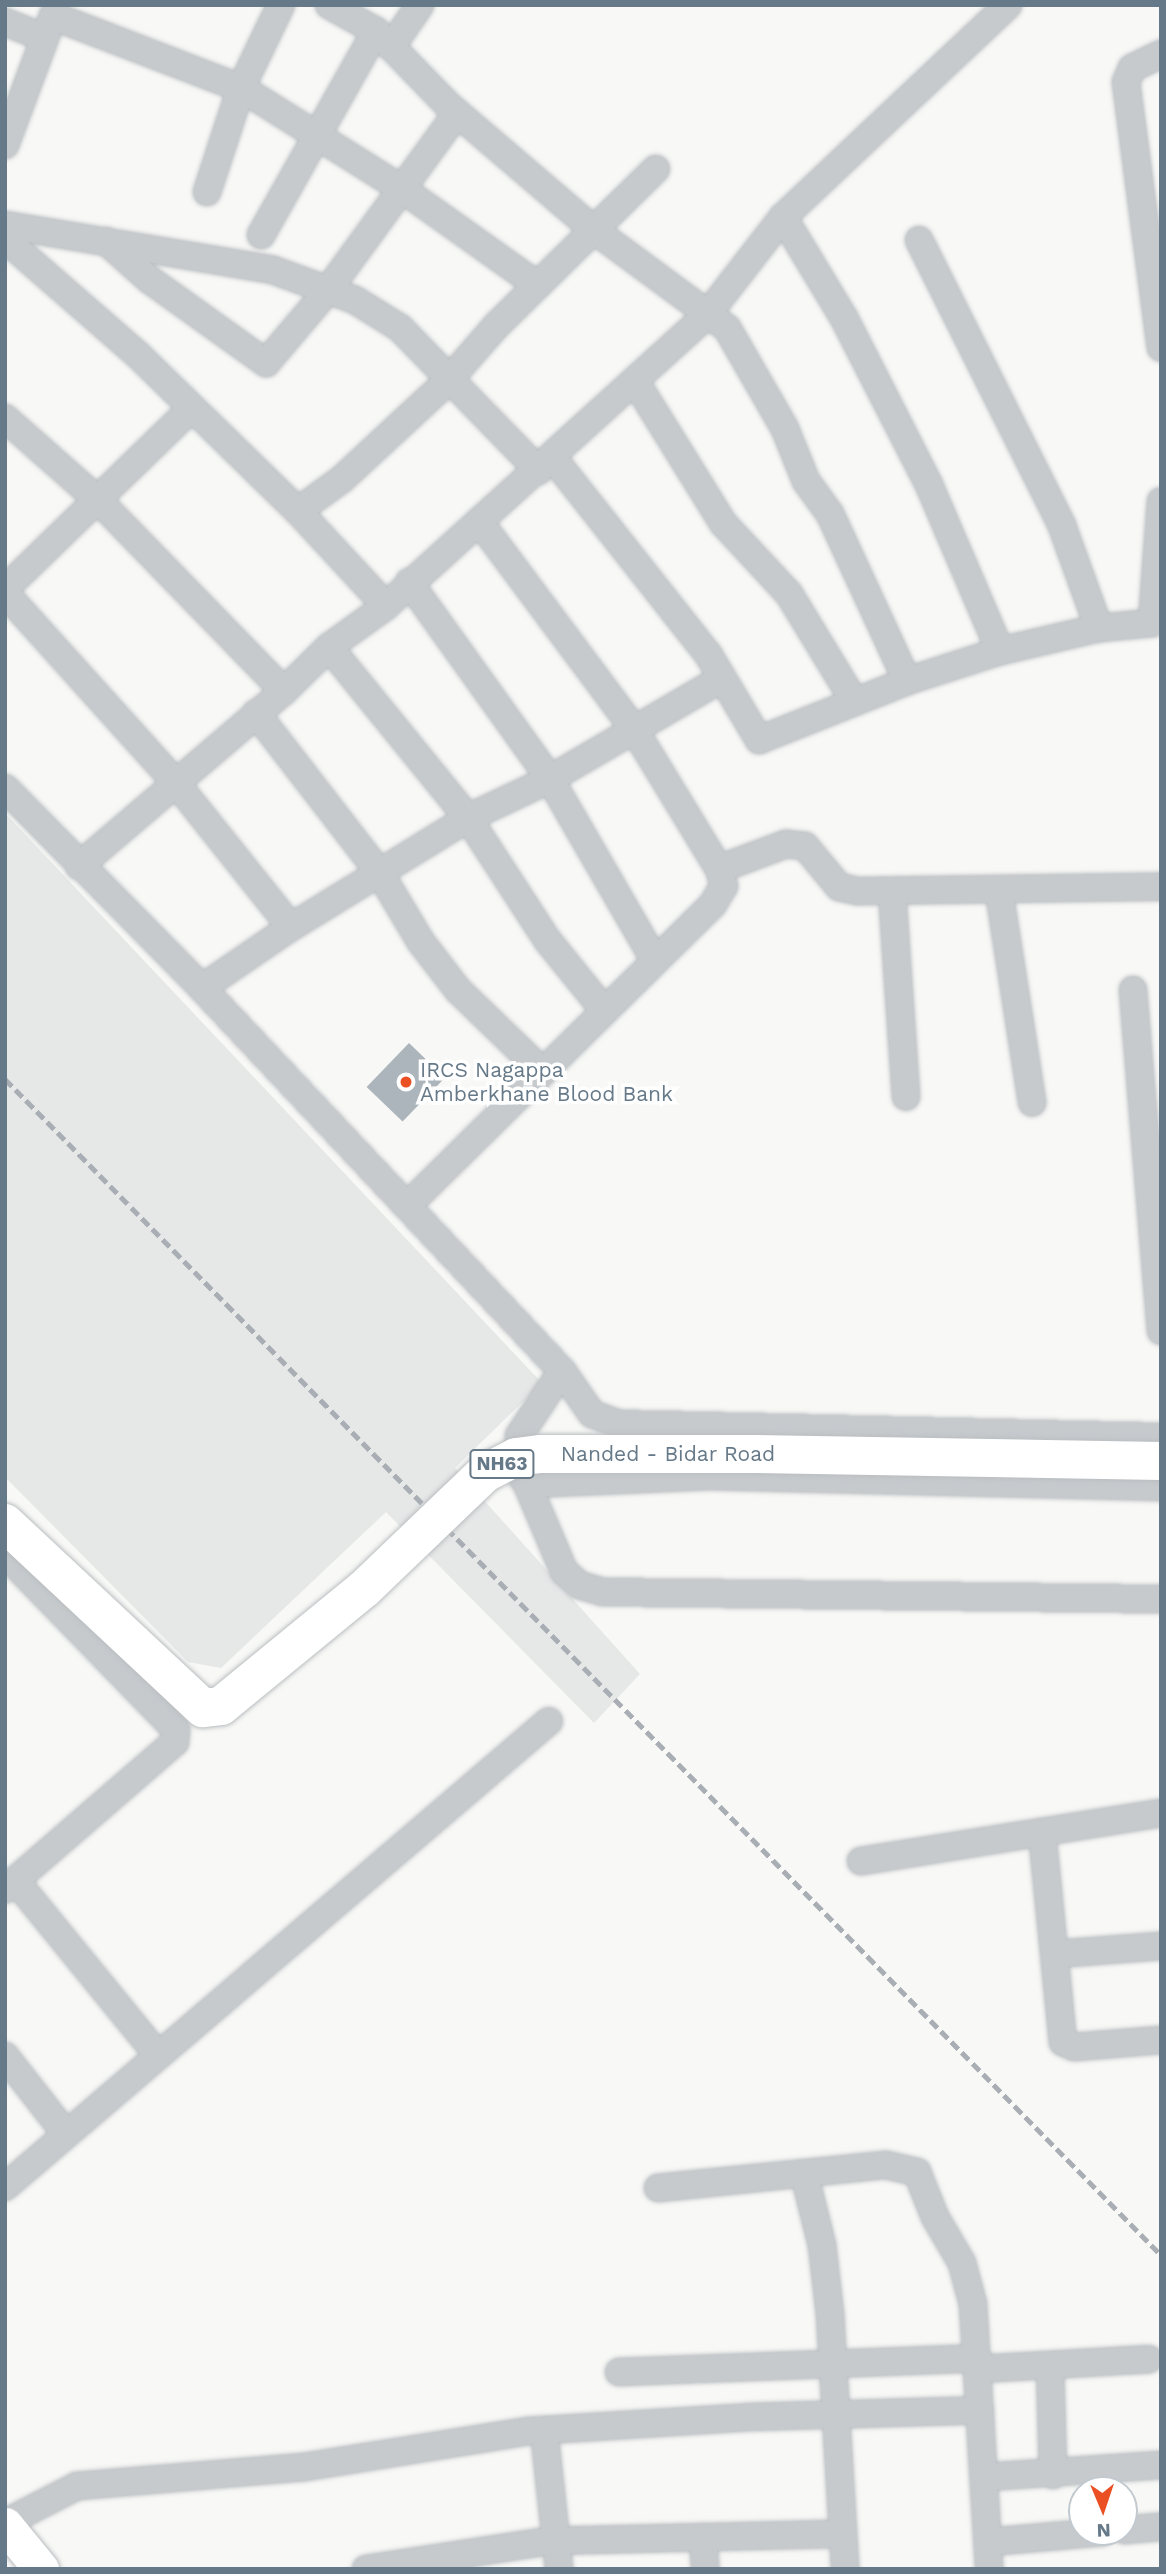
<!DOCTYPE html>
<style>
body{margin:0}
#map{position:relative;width:1166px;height:2574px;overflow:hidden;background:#f8f8f6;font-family:"Work Sans",sans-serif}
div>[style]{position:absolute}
.built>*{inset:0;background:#e6e7e7}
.building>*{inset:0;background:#acb5bb;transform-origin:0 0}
.roads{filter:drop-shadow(0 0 2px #b9bdc1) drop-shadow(0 0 2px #b9bdc1)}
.minor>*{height:26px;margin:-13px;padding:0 13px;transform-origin:13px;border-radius:13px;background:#c6cacd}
.major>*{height:35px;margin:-17.5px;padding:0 17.5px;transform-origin:17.5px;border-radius:17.5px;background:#fff}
.rail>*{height:5px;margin-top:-2.5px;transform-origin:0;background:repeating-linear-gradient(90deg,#a8aeb4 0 10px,transparent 0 15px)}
.bridges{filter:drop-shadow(0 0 2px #babec1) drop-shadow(0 0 2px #babec1)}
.highway-bridge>*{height:38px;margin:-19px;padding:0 19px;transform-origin:19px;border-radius:19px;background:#fff}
.dots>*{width:19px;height:19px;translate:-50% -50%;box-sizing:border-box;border:4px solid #fff;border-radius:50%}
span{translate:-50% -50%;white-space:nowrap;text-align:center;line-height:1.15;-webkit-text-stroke:7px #fff;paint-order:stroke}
.shield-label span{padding:2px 5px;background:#fff;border:2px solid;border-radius:5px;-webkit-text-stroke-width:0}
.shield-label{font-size:19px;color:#667988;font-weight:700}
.poi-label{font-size:21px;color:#667988}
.left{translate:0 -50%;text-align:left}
.street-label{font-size:21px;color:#667988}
.frame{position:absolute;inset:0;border:7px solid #667988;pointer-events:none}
.north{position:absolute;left:1068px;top:2476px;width:70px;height:70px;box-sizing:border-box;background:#fff;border:2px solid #c2c9cf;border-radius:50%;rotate:178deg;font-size:19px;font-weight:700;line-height:28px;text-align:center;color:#667988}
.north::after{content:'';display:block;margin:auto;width:24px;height:32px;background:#ea5024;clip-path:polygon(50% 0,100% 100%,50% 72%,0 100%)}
</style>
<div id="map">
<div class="built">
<div style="clip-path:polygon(5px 813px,542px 1383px,455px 1468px,640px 1674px,594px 1723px,386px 1512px,221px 1668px,188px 1662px,5px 1477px)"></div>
</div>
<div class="building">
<div style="left:409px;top:1043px;width:50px;height:61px;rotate:44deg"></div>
</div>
<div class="roads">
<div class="minor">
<div style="left:329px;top:5px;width:54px;rotate:29deg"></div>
<div style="left:376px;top:31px;width:103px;rotate:45.8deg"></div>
<div style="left:448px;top:105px;width:192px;rotate:40.6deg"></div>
<div style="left:594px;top:230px;width:165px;rotate:36.4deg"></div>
<div style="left:727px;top:328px;width:116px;rotate:60.1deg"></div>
<div style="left:785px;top:429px;width:56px;rotate:68deg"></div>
<div style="left:806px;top:481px;width:41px;rotate:54deg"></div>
<div style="left:830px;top:514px;width:184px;rotate:65.2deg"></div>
<div style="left:5px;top:22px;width:43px;rotate:21.8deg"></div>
<div style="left:391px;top:47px;width:51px;rotate:-55.4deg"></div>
<div style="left:1161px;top:54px;width:32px;rotate:154deg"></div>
<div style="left:1132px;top:68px;width:15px;rotate:113deg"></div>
<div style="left:1126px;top:82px;width:268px;rotate:82.5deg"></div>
<div style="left:5px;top:145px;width:138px;rotate:-69.6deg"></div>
<div style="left:53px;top:16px;width:201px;rotate:21deg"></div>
<div style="left:241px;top:88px;width:190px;rotate:32.1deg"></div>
<div style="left:402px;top:189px;width:166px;rotate:35.4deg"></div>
<div style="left:207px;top:192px;width:109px;rotate:-71.9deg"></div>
<div style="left:241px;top:88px;width:92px;rotate:-64.3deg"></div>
<div style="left:783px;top:217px;width:118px;rotate:58.9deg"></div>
<div style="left:844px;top:318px;width:187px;rotate:63deg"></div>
<div style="left:929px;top:485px;width:181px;rotate:66.8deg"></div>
<div style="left:5px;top:225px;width:272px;rotate:9.5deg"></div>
<div style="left:273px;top:270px;width:87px;rotate:20.1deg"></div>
<div style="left:355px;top:300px;width:53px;rotate:31.9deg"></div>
<div style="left:400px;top:328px;width:199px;rotate:45.8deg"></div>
<div style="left:261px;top:235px;width:234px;rotate:-60.6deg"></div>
<div style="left:5px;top:239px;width:175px;rotate:41.1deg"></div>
<div style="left:137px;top:354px;width:225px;rotate:44.3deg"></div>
<div style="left:298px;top:511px;width:129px;rotate:47.2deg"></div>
<div style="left:919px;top:240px;width:320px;rotate:63.4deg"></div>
<div style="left:1062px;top:526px;width:109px;rotate:70.1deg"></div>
<div style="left:106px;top:241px;width:59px;rotate:41.6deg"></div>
<div style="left:150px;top:280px;width:143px;rotate:35.6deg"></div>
<div style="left:266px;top:363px;width:96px;rotate:-49.7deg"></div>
<div style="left:328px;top:290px;width:219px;rotate:-53.9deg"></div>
<div style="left:635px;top:381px;width:167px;rotate:58.2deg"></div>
<div style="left:723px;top:523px;width:97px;rotate:47.1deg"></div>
<div style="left:789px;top:594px;width:125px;rotate:58.7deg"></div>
<div style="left:5px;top:418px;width:127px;rotate:41.5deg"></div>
<div style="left:100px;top:502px;width:264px;rotate:45.8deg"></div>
<div style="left:553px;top:458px;width:250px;rotate:51.7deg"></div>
<div style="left:708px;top:654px;width:100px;rotate:59.3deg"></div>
<div style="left:759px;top:740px;width:159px;rotate:-21.7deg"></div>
<div style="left:907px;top:681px;width:98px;rotate:-17.9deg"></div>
<div style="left:1000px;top:651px;width:102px;rotate:-13.1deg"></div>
<div style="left:1099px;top:628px;width:53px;rotate:-5.4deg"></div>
<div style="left:1152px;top:623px;width:122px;rotate:-85.8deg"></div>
<div style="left:298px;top:511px;width:54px;rotate:-36deg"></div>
<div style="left:342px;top:479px;width:144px;rotate:-42.8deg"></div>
<div style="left:448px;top:381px;width:73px;rotate:-48.9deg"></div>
<div style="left:496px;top:326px;width:224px;rotate:-44.5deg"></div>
<div style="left:409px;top:582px;width:242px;rotate:54.4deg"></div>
<div style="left:550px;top:779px;width:210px;rotate:60deg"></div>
<div style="left:5px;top:589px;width:259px;rotate:-44.1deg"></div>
<div style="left:5px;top:593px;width:256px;rotate:48deg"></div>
<div style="left:176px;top:783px;width:184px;rotate:51.4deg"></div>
<div style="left:329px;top:647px;width:220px;rotate:50.9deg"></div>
<div style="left:468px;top:818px;width:147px;rotate:57deg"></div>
<div style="left:548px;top:941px;width:87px;rotate:51deg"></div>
<div style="left:256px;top:713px;width:205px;rotate:52.3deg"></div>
<div style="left:381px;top:875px;width:78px;rotate:59.2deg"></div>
<div style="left:421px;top:942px;width:61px;rotate:52.4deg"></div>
<div style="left:458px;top:990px;width:117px;rotate:44deg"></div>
<div style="left:5px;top:788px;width:281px;rotate:45.4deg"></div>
<div style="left:202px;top:988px;width:526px;rotate:46.77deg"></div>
<div style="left:562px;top:1371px;width:52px;rotate:55.1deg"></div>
<div style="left:592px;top:1414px;width:29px;rotate:20deg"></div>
<div style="left:619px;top:1424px;width:542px;rotate:1.37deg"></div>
<div style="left:79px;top:866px;width:270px;rotate:-40.5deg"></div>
<div style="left:284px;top:691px;width:63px;rotate:-44.4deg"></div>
<div style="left:329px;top:647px;width:70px;rotate:-35.7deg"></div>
<div style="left:386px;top:606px;width:433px;rotate:-42.2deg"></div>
<div style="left:707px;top:315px;width:124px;rotate:-52.2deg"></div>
<div style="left:783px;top:217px;width:309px;rotate:-43.3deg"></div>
<div style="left:719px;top:869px;width:72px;rotate:-20.5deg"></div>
<div style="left:786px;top:844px;width:19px;rotate:6deg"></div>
<div style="left:805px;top:846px;width:53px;rotate:50.3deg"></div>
<div style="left:839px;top:887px;width:19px;rotate:12deg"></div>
<div style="left:858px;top:891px;width:303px;rotate:-0.8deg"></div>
<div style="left:892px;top:891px;width:206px;rotate:86.1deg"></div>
<div style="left:999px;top:891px;width:214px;rotate:81.1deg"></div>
<div style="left:202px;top:988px;width:108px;rotate:-34.4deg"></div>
<div style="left:291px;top:927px;width:208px;rotate:-31.6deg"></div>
<div style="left:468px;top:818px;width:91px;rotate:-25.4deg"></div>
<div style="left:550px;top:779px;width:198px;rotate:-30.3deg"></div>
<div style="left:1133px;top:990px;width:342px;rotate:85.3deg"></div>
<div style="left:407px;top:1206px;width:430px;rotate:-44.6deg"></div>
<div style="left:713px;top:904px;width:21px;rotate:-59deg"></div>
<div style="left:724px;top:886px;width:18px;rotate:-106deg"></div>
<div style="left:719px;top:869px;width:164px;rotate:-121.3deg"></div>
<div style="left:634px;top:729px;width:259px;rotate:-126.7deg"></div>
<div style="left:562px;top:1371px;width:78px;rotate:123.5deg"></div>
<div style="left:519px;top:1436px;width:41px;rotate:85.8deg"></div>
<div style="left:522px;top:1477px;width:9px;rotate:54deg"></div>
<div style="left:527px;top:1484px;width:183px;rotate:-2.5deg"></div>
<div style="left:710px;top:1476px;width:451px;rotate:1.4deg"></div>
<div style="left:527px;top:1484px;width:95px;rotate:67deg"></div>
<div style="left:564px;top:1571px;width:21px;rotate:43deg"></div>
<div style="left:579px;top:1585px;width:25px;rotate:16deg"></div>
<div style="left:603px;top:1592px;width:558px;rotate:0.72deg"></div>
<div style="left:5px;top:1554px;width:245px;rotate:45.8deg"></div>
<div style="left:176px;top:1730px;width:12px;rotate:95deg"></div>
<div style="left:175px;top:1742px;width:225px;rotate:139.1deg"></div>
<div style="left:1042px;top:1832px;width:211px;rotate:84.3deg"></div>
<div style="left:1063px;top:2042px;width:12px;rotate:24deg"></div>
<div style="left:1074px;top:2047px;width:87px;rotate:-4.6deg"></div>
<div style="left:861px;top:1861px;width:304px;rotate:-9.1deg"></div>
<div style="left:15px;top:1880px;width:225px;rotate:50.8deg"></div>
<div style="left:1055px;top:1954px;width:106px;rotate:-4.3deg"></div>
<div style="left:5px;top:2056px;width:99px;rotate:52deg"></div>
<div style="left:804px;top:2173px;width:74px;rotate:76deg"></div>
<div style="left:822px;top:2245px;width:69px;rotate:83.4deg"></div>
<div style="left:830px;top:2314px;width:255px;rotate:86.6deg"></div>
<div style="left:5px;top:2187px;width:716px;rotate:-40.58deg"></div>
<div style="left:658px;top:2188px;width:229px;rotate:-5.8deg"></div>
<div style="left:886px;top:2165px;width:32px;rotate:13deg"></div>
<div style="left:917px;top:2172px;width:48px;rotate:68.2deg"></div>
<div style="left:935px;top:2217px;width:53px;rotate:59.6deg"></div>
<div style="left:962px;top:2263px;width:42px;rotate:75deg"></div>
<div style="left:973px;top:2304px;width:265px;rotate:86.5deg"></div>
<div style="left:1050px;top:2366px;width:109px;rotate:88.4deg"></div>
<div style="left:978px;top:2369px;width:171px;rotate:-3.3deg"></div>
<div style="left:619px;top:2372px;width:359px;rotate:-2.2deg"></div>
<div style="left:544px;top:2430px;width:140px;rotate:83.8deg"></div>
<div style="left:985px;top:2477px;width:176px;rotate:-3.9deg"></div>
<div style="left:5px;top:2523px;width:81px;rotate:-27.2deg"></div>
<div style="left:77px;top:2486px;width:228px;rotate:-4.8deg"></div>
<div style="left:304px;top:2467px;width:228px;rotate:-9.1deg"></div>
<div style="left:529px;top:2431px;width:221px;rotate:-3.6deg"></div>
<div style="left:750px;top:2417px;width:230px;rotate:-1.7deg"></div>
<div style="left:1124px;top:2530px;width:37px;rotate:-5deg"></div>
<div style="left:703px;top:2537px;width:32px;rotate:86deg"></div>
<div style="left:988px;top:2542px;width:115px;rotate:-5deg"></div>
<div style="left:366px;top:2569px;width:184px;rotate:-8.7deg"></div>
<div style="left:548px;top:2541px;width:295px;rotate:-1.4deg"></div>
</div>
<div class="major">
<div style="left:5px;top:2525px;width:57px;rotate:50.7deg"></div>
</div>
</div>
<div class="rail">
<div style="left:5px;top:1079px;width:1649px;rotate:45.49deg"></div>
</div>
<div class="bridges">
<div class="highway-bridge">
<div style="left:5px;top:1523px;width:271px;rotate:43.1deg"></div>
<div style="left:203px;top:1708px;width:18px;rotate:-6deg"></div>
<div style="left:221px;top:1706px;width:185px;rotate:-39.3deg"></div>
<div style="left:364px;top:1589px;width:168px;rotate:-43.8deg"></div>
<div style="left:485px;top:1473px;width:35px;rotate:-27deg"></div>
<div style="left:516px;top:1457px;width:25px;rotate:-7deg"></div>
<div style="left:541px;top:1454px;width:215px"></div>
<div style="left:756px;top:1454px;width:405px;rotate:1deg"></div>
</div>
</div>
<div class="dots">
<div style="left:406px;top:1082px;background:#ea5024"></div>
</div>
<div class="shield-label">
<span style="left:502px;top:1464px">NH63</span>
</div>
<div class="poi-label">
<span class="left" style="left:420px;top:1082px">IRCS Nagappa<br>Amberkhane Blood Bank</span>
</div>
<div class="street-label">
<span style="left:668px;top:1454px">Nanded - Bidar Road</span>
</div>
<div class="frame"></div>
<div class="north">N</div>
</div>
